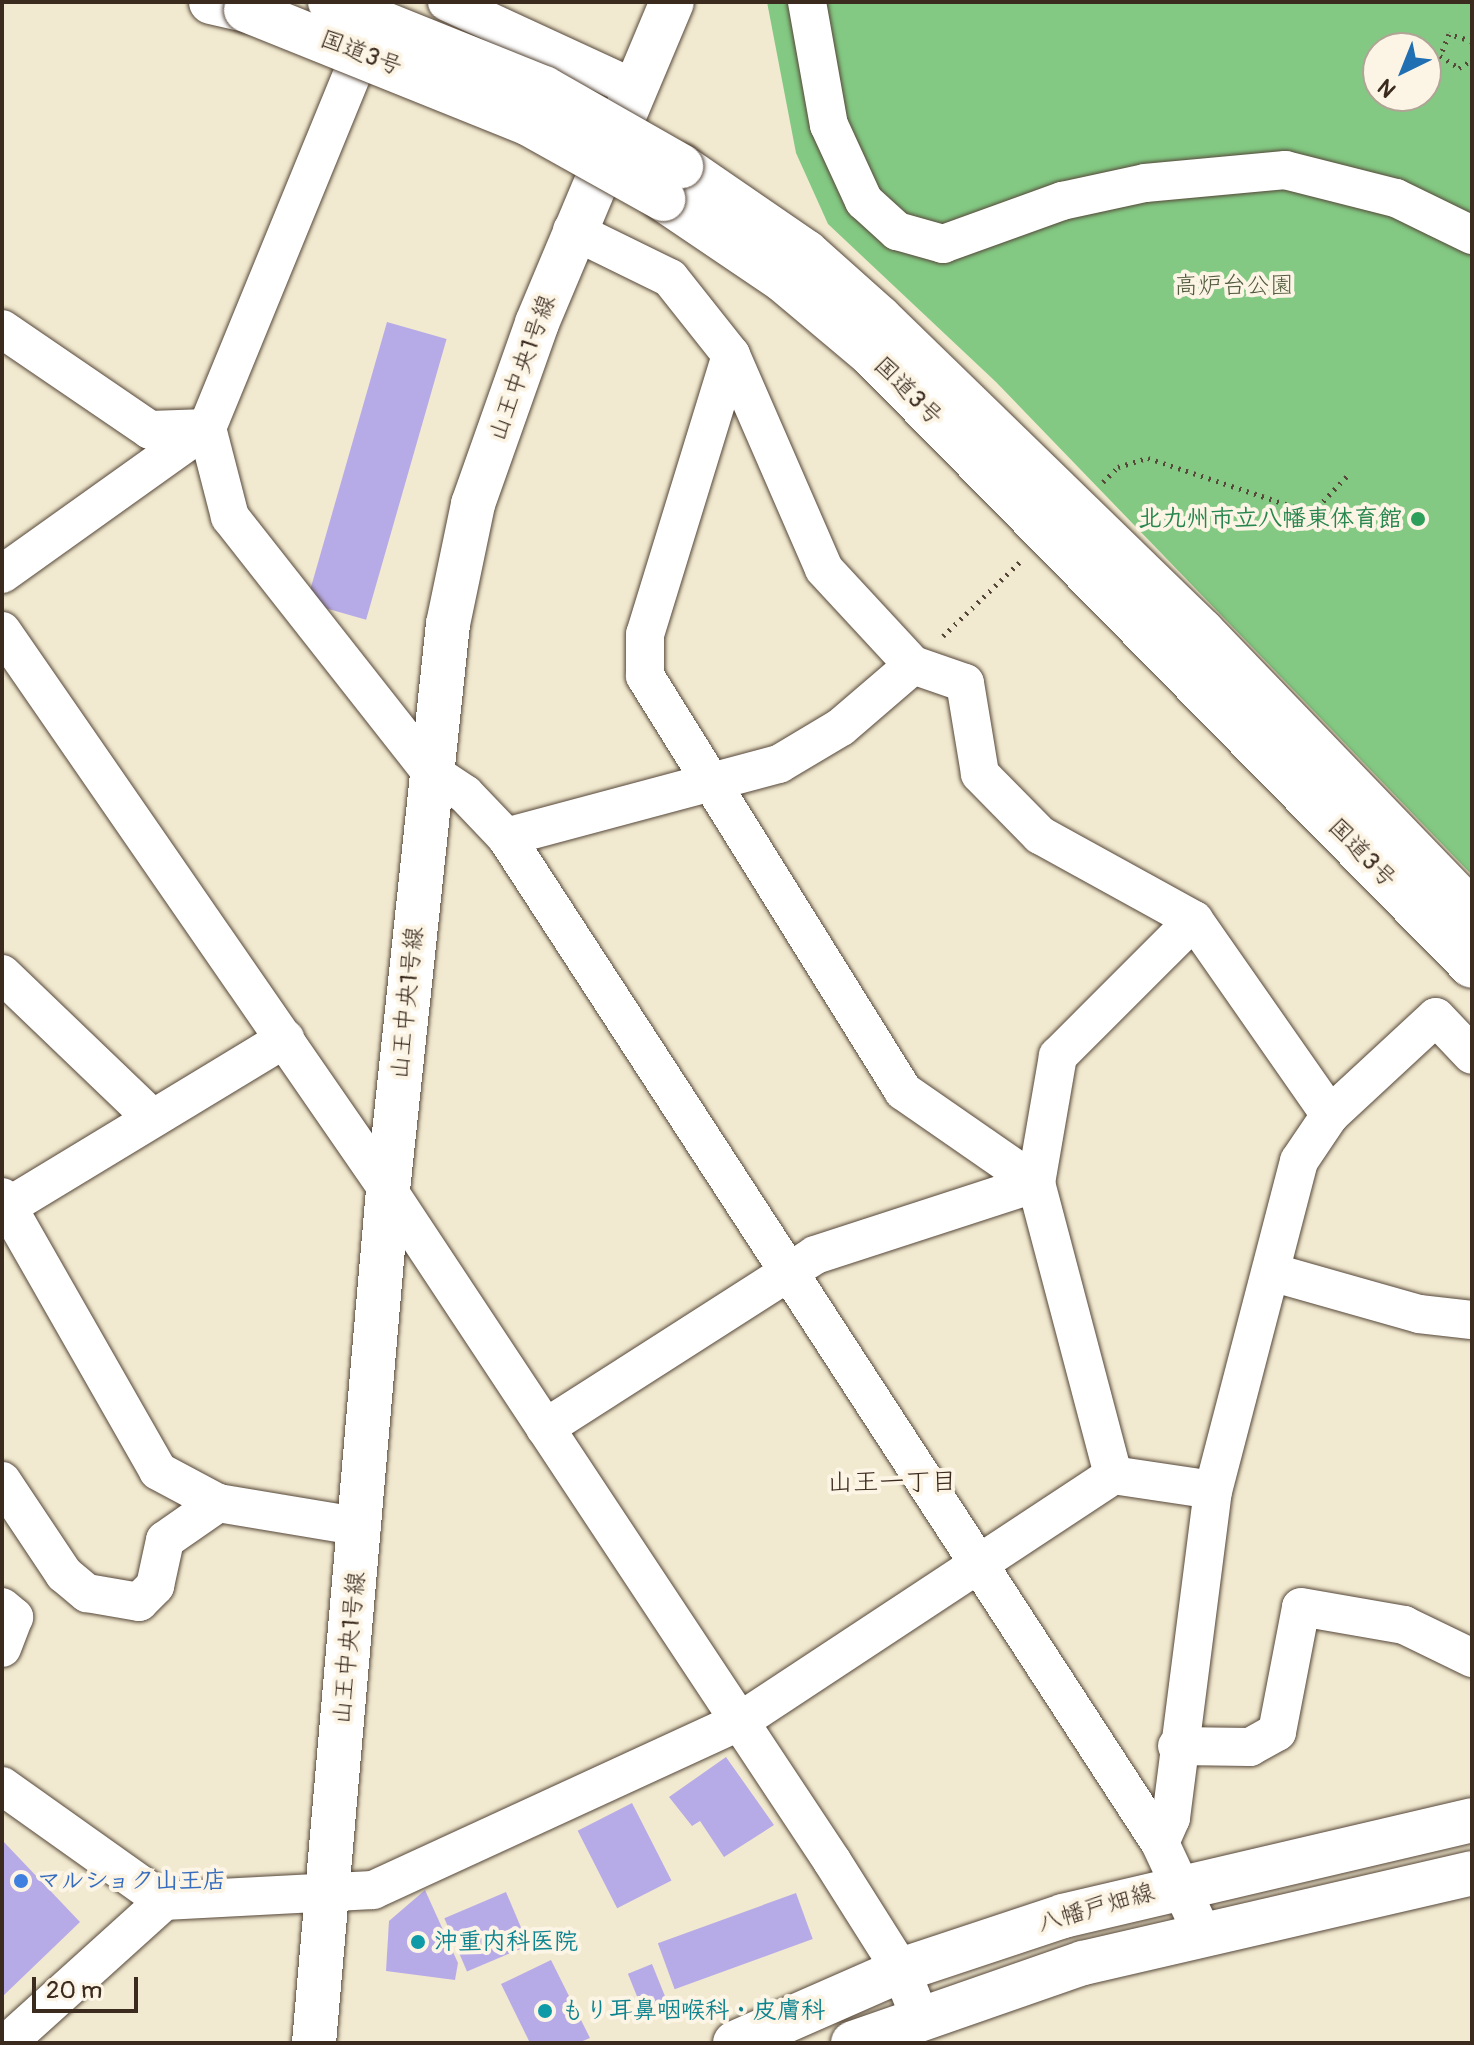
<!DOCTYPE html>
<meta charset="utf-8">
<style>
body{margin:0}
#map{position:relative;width:1474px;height:2045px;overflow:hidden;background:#f2ead0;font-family:Pangolin,"Klee One",sans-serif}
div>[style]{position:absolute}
.green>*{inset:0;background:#83c983}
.building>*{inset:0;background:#b7abe7;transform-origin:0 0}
.path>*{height:5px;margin-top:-2.5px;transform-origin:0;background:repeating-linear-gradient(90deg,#564739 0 2px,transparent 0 8px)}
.roads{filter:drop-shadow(0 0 2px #564739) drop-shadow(0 0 2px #564739)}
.minor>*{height:38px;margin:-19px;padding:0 19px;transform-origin:19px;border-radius:19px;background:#fff}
.tertiary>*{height:44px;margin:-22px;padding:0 22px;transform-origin:22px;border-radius:22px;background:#fff}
.primary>*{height:44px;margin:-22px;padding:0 22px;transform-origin:22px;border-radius:22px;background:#fff}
.trunk>*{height:44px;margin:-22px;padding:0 22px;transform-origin:22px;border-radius:22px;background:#fff}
.bridges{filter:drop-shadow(0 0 2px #564739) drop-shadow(0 0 2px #564739)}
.trunk-bridge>*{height:44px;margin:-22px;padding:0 22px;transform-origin:22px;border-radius:22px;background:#fff}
.dots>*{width:22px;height:22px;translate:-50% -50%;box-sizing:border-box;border:4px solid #fcf5e5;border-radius:50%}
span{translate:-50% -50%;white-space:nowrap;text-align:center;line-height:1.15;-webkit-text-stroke:8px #fcf5e5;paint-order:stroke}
.street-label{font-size:24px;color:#3b2a1e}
.park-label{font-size:24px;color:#515a3c}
.leisure-label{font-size:24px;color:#27864d;font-weight:700}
.right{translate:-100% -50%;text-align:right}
.shop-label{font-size:24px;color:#366cbe;font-weight:700}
.left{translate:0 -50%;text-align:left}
.culture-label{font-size:24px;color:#0d838f;font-weight:700}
.neighbourhood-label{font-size:26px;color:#3b2a1e}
.frame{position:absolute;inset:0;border:4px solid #3b2a1e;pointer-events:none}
.north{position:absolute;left:1362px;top:32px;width:80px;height:80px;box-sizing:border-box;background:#fcf5e5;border:2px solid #afa495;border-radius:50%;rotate:223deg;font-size:22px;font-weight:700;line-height:32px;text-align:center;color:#3b2a1e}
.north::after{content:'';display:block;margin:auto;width:28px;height:36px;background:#1f6fb2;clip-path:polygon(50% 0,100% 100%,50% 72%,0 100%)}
.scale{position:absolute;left:32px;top:1977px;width:106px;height:36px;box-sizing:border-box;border:4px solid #3b2a1e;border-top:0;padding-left:10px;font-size:24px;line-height:28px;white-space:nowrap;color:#3b2a1e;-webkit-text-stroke:6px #fcf5e5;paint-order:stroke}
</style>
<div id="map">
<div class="green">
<div style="clip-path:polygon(evenodd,767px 2px,1472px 2px,1472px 875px,996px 382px,828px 224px,796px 153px,767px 2px,1378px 48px,1426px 48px,1426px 96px,1378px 96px,1378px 48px)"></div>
</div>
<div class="building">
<div style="left:387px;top:322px;width:62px;height:292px;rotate:16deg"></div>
<div style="clip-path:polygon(726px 1757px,774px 1825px,724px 1857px,700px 1821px,692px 1826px,669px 1797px)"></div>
<div style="left:632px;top:1803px;width:87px;height:61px;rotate:63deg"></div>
<div style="clip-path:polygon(2px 1840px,80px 1922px,2px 1997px)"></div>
<div style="clip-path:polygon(425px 1890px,458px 1963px,455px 1980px,386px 1971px,389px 1921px)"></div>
<div style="left:506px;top:1892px;width:58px;height:67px;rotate:67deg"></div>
<div style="left:796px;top:1893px;width:49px;height:147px;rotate:70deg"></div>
<div style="clip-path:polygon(551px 1960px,590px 2038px,578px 2043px,530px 2043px,501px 1984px)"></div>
<div style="left:652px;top:1964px;width:45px;height:26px;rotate:68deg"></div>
</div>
<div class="path">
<div style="left:1472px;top:41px;width:24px;rotate:-163deg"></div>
<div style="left:1449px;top:34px;width:24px;rotate:112deg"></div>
<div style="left:1440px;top:56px;width:22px;rotate:32deg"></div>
<div style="left:1459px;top:68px;width:15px;rotate:-32deg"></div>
<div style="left:1103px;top:482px;width:21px;rotate:-45deg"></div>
<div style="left:1118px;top:467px;width:31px;rotate:-17deg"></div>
<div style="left:1148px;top:458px;width:173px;rotate:18.5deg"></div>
<div style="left:1312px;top:513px;width:54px;rotate:-46.5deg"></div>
<div style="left:943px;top:636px;width:107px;rotate:-43.9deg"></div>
</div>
<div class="roads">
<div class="minor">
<div style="left:447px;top:2px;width:203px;rotate:24.8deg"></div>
<div style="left:807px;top:2px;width:125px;rotate:79.9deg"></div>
<div style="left:829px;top:125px;width:84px;rotate:65.3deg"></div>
<div style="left:864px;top:201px;width:45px;rotate:42.3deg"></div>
<div style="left:897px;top:231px;width:48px;rotate:15.8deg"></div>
<div style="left:943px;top:244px;width:127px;rotate:-19.9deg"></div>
<div style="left:1062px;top:201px;width:85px;rotate:-12.2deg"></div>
<div style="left:1145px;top:183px;width:141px;rotate:-5.3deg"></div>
<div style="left:1285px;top:170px;width:114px;rotate:14.2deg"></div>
<div style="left:1396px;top:198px;width:85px;rotate:26deg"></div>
<div style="left:572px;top:230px;width:109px;rotate:26.1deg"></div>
<div style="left:670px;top:278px;width:98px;rotate:51.6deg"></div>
<div style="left:731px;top:355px;width:233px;rotate:66.5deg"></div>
<div style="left:824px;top:569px;width:131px;rotate:47.2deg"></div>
<div style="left:2px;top:329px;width:179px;rotate:34.3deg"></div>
<div style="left:150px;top:430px;width:57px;rotate:-2deg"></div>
<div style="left:731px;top:355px;width:292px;rotate:107.1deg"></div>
<div style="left:645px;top:634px;width:42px;rotate:90deg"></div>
<div style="left:645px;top:676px;width:489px;rotate:58.1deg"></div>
<div style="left:903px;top:1091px;width:162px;rotate:34.7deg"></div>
<div style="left:1036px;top:1183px;width:302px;rotate:75.2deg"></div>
<div style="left:207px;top:428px;width:92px;rotate:75.5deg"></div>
<div style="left:230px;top:517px;width:323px;rotate:51.8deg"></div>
<div style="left:430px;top:771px;width:42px;rotate:33.3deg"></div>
<div style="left:465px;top:794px;width:59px;rotate:46.4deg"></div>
<div style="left:506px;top:837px;width:1200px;rotate:56.97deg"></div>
<div style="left:1160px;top:1843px;width:97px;rotate:65deg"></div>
<div style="left:2px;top:574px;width:252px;rotate:-35.5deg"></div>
<div style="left:207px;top:428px;width:430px;rotate:-67.7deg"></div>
<div style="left:2px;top:631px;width:679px;rotate:55.37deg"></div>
<div style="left:388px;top:1190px;width:805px;rotate:56.51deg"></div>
<div style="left:832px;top:1861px;width:129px;rotate:57.7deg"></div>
<div style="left:901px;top:1970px;width:52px;rotate:68.4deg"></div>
<div style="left:506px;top:837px;width:283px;rotate:-15deg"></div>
<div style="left:779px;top:764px;width:72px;rotate:-30.8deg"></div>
<div style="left:841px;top:727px;width:95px;rotate:-40.7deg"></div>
<div style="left:913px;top:665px;width:55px;rotate:19.1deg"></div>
<div style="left:965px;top:683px;width:92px;rotate:80.6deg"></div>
<div style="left:980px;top:774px;width:86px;rotate:45.5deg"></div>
<div style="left:1040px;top:835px;width:176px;rotate:28.9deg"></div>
<div style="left:1194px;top:920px;width:238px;rotate:55.1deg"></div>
<div style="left:1330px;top:1115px;width:55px;rotate:124deg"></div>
<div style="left:1299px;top:1161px;width:340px;rotate:104.6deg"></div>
<div style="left:1213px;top:1490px;width:331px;rotate:97.3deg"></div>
<div style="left:1171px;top:1818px;width:27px;rotate:114deg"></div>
<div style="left:2px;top:974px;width:207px;rotate:43.8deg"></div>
<div style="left:1330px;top:1115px;width:144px;rotate:-42.8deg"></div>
<div style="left:1436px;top:1017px;width:52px;rotate:46.5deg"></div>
<div style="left:2px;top:1197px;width:315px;rotate:60.3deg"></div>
<div style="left:158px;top:1471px;width:68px;rotate:28.1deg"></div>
<div style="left:218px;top:1503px;width:146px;rotate:9.5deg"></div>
<div style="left:9px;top:1206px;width:323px;rotate:-31.2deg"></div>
<div style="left:1271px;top:1272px;width:154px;rotate:15.8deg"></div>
<div style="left:1419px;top:1314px;width:53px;rotate:6.5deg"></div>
<div style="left:545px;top:1428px;width:321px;rotate:-32.6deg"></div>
<div style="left:815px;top:1255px;width:232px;rotate:-18deg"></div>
<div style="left:1036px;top:1183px;width:129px;rotate:-80.2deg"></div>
<div style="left:1058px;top:1056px;width:192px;rotate:-45deg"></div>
<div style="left:2px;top:1481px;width:112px;rotate:56.3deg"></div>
<div style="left:64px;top:1574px;width:30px;rotate:40deg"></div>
<div style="left:87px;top:1593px;width:53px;rotate:9.8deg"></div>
<div style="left:139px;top:1602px;width:23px;rotate:-45deg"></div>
<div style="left:155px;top:1586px;width:47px;rotate:-77.7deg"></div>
<div style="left:165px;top:1540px;width:65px;rotate:-34.9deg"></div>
<div style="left:2px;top:1607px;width:16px;rotate:40deg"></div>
<div style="left:14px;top:1617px;width:33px;rotate:111deg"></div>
<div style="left:1177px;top:1746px;width:73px;rotate:0.8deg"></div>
<div style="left:1250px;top:1747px;width:31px;rotate:-29deg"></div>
<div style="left:1277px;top:1732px;width:127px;rotate:-79.1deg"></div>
<div style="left:1301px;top:1607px;width:105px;rotate:9.9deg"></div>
<div style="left:1404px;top:1625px;width:76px;rotate:25.9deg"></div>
<div style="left:2px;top:1786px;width:199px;rotate:35.4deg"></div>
<div style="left:164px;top:1901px;width:209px;rotate:-3deg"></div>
<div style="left:373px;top:1890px;width:403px;rotate:-24.7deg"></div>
<div style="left:739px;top:1722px;width:448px;rotate:-33.4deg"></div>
<div style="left:1113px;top:1475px;width:101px;rotate:8.5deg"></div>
<div style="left:7px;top:2043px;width:212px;rotate:-42.1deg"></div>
</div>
<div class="tertiary">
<div style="left:314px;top:2043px;width:856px;rotate:-85.04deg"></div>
<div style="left:388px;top:1190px;width:569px;rotate:-83.95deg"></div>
<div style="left:448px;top:624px;width:123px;rotate:-78.2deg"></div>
<div style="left:473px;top:504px;width:192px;rotate:-70.5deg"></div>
<div style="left:537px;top:323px;width:348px;rotate:-67.2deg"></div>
</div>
<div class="primary">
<div style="left:735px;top:2043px;width:181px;rotate:-23.7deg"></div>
<div style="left:901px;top:1970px;width:171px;rotate:-18.4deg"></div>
<div style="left:1063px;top:1916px;width:420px;rotate:-13.2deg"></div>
<div style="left:853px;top:2043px;width:244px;rotate:-19.2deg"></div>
<div style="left:1083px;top:1963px;width:399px;rotate:-13deg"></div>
</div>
<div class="trunk">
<div style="left:211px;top:2px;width:36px;rotate:13deg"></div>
<div style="left:681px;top:166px;width:152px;rotate:34.5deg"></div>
<div style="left:806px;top:252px;width:99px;rotate:41.7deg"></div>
<div style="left:880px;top:318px;width:449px;rotate:44.2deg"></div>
<div style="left:1202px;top:631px;width:390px;rotate:46.1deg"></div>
<div style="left:663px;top:199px;width:146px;rotate:34.1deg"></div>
<div style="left:784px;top:281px;width:115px;rotate:40.1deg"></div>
<div style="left:872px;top:355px;width:856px;rotate:45.52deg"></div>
</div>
</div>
<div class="bridges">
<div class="trunk-bridge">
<div style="left:330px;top:2px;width:231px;rotate:21.9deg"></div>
<div style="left:544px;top:88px;width:158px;rotate:29.7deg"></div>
<div style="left:246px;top:10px;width:305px;rotate:21.9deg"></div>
<div style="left:529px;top:124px;width:154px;rotate:29.2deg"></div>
</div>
</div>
<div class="dots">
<div style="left:1418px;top:519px;background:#2e9e5b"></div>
<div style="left:21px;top:1881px;background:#3f7fe0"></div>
<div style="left:418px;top:1942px;background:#0f9aa8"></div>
<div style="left:545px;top:2011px;background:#0f9aa8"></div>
</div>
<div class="street-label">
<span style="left:361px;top:53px;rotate:21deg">国道3号</span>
<span style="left:522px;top:368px;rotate:-70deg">山王中央1号線</span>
<span style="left:908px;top:391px;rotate:45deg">国道3号</span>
<span style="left:1362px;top:853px;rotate:46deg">国道3号</span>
<span style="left:407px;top:1003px;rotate:-84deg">山王中央1号線</span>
<span style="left:349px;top:1648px;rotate:-84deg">山王中央1号線</span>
<span style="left:1096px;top:1908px;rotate:-16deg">八幡戸畑線</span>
</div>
<div class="park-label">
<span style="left:1234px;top:286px">高炉台公園</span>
</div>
<div class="leisure-label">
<span class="right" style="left:1402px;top:519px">北九州市立八幡東体育館</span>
</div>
<div class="shop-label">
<span class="left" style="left:37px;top:1881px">マルショク山王店</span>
</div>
<div class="culture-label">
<span class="left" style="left:434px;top:1942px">沖重内科医院</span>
<span class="left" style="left:561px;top:2011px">もり耳鼻咽喉科・皮膚科</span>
</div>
<div class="neighbourhood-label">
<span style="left:892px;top:1483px">山王一丁目</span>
</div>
<div class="frame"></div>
<div class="north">N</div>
<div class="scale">20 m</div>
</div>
